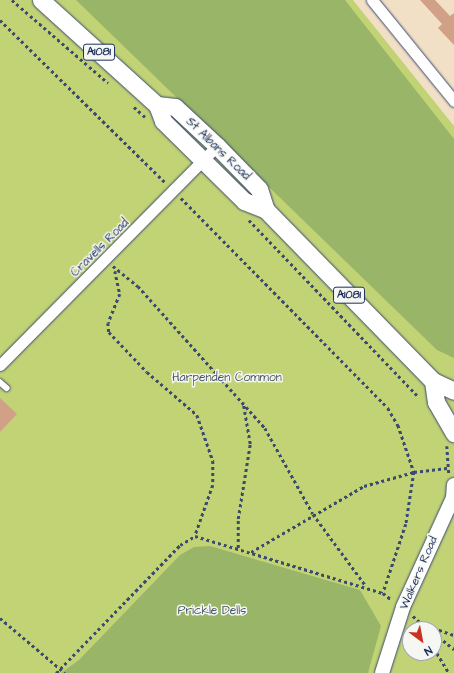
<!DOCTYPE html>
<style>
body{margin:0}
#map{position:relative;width:454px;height:673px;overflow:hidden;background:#f2e0c6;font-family:"Architects Daughter",sans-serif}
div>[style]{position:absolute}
.green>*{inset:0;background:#c2d376}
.forest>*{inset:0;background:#99b567}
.building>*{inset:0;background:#d0a087}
.path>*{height:2.5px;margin-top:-1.25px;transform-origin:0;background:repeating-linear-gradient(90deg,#3b4a6e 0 3px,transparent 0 6px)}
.roads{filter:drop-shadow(0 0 1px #3b4a6e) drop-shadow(0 0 1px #3b4a6e)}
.service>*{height:5.5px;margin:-2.75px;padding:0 2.75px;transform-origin:2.75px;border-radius:2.75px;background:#fff}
.minor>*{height:11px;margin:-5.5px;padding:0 5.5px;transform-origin:5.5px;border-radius:5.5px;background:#fff}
.tertiary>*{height:14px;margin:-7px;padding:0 7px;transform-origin:7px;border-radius:7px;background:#fff}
.primary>*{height:17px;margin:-8.5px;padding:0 8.5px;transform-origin:8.5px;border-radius:8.5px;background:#fff}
span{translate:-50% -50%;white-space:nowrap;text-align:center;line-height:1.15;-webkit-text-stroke:3px #f6f6f2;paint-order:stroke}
.shield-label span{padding:1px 3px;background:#f6f6f2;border:1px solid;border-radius:3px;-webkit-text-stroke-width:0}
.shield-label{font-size:11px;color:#1b2f5e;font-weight:700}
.street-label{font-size:12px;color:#1b2f5e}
.park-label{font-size:12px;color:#455864}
.north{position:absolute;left:402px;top:621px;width:40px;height:40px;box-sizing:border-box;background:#f6f6f2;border:1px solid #9ea6b7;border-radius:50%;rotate:148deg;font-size:11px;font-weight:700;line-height:16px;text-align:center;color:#1b2f5e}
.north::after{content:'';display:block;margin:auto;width:14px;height:18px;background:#c8321e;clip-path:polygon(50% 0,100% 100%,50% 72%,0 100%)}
</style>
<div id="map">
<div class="green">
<div style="clip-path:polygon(evenodd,0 0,353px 0,454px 126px,454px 673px,0 673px,0 0,410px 629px,434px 629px,434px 653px,410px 653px,410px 629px)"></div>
</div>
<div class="forest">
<div style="clip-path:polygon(76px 0,345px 0,454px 139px,454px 358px,437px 350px)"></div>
<div style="clip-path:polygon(210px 546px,360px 590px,381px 626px,368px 673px,61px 673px,79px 660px,180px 555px,194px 547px)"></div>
</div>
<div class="building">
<div style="clip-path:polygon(420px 0,435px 0,450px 16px,454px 13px,454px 45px,438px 28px,442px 24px)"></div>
<div style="clip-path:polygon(0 398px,17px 414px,0 432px)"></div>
</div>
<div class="path">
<div style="left:12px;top:0;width:127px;rotate:40.8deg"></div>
<div style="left:0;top:20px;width:231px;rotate:44.5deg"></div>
<div style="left:134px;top:107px;width:15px;rotate:42deg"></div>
<div style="left:181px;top:198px;width:295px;rotate:45.4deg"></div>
<div style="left:388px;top:408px;width:20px;rotate:60deg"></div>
<div style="left:398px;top:425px;width:50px;rotate:71.2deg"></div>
<div style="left:414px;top:472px;width:53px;rotate:98.7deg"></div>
<div style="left:406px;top:524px;width:73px;rotate:108.4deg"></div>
<div style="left:383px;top:593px;width:11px;rotate:38deg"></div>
<div style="left:249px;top:220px;width:245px;rotate:46.2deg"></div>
<div style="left:113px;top:266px;width:32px;rotate:39deg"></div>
<div style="left:138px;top:286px;width:191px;rotate:48.2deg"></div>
<div style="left:265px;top:428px;width:98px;rotate:60.8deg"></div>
<div style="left:313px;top:514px;width:89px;rotate:53.6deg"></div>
<div style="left:115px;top:271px;width:24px;rotate:78deg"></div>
<div style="left:120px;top:294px;width:31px;rotate:112deg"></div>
<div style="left:108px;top:323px;width:9px;rotate:84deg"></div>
<div style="left:109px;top:332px;width:55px;rotate:46.5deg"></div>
<div style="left:147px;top:372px;width:66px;rotate:40.7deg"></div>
<div style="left:197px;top:415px;width:49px;rotate:70.8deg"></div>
<div style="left:213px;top:461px;width:24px;rotate:90deg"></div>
<div style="left:213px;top:485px;width:54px;rotate:109.4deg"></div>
<div style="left:447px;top:446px;width:27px;rotate:86deg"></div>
<div style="left:238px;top:548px;width:29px;rotate:-90deg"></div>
<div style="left:238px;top:519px;width:76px;rotate:-80.9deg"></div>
<div style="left:250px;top:444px;width:42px;rotate:-99.7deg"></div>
<div style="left:251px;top:552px;width:131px;rotate:-30.3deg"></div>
<div style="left:364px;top:486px;width:52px;rotate:-15.6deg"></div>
<div style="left:414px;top:472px;width:35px;rotate:-7deg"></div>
<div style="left:413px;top:616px;width:12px;rotate:42deg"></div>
<div style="left:422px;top:624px;width:34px;rotate:19deg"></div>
<div style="left:0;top:618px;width:85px;rotate:40.2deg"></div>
<div style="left:424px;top:625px;width:6px;rotate:45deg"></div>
<div style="left:434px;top:633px;width:26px;rotate:39deg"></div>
<div style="left:434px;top:648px;width:29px;rotate:59deg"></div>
<div style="left:56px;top:673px;width:178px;rotate:-45.9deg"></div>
<div style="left:180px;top:545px;width:17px;rotate:-31deg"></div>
<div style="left:195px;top:536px;width:196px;rotate:16.9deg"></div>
</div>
<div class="roads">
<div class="service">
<div style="left:0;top:382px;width:9px;rotate:41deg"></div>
</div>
<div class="minor">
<div style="left:372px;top:0;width:130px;rotate:50.9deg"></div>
<div style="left:0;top:365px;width:308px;rotate:-45.3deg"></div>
</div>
<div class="tertiary">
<div style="left:382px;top:673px;width:69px;rotate:-72.3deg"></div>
<div style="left:403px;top:607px;width:120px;rotate:-65.4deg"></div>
<div style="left:453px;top:498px;width:13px;rotate:-86deg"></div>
</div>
<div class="primary">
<div style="left:41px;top:0;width:156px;rotate:42.2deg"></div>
<div style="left:157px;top:105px;width:17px;rotate:69deg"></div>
<div style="left:163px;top:121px;width:114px;rotate:44.6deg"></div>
<div style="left:244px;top:201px;width:24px;rotate:22deg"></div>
<div style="left:266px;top:210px;width:239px;rotate:45.7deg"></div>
<div style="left:433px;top:381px;width:23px;rotate:25deg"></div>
<div style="left:157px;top:105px;width:18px;rotate:6deg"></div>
<div style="left:175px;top:107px;width:57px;rotate:42.9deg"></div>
<div style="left:217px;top:146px;width:60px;rotate:45.7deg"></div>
<div style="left:259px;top:189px;width:22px;rotate:72deg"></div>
<div style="left:433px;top:381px;width:21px;rotate:82deg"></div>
<div style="left:436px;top:402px;width:36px;rotate:60deg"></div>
</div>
</div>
<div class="shield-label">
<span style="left:99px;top:52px">A1081</span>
<span style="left:349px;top:295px">A1081</span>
</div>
<div class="street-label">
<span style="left:218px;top:149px;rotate:44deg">St Albans Road</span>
<span style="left:100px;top:248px;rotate:-45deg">Cravells Road</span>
<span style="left:419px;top:573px;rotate:-67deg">Walkers Road</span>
</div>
<div class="park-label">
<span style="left:227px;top:378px">Harpenden Common</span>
<span style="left:212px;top:611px">Prickle Dells</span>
</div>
<div class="north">N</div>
</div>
